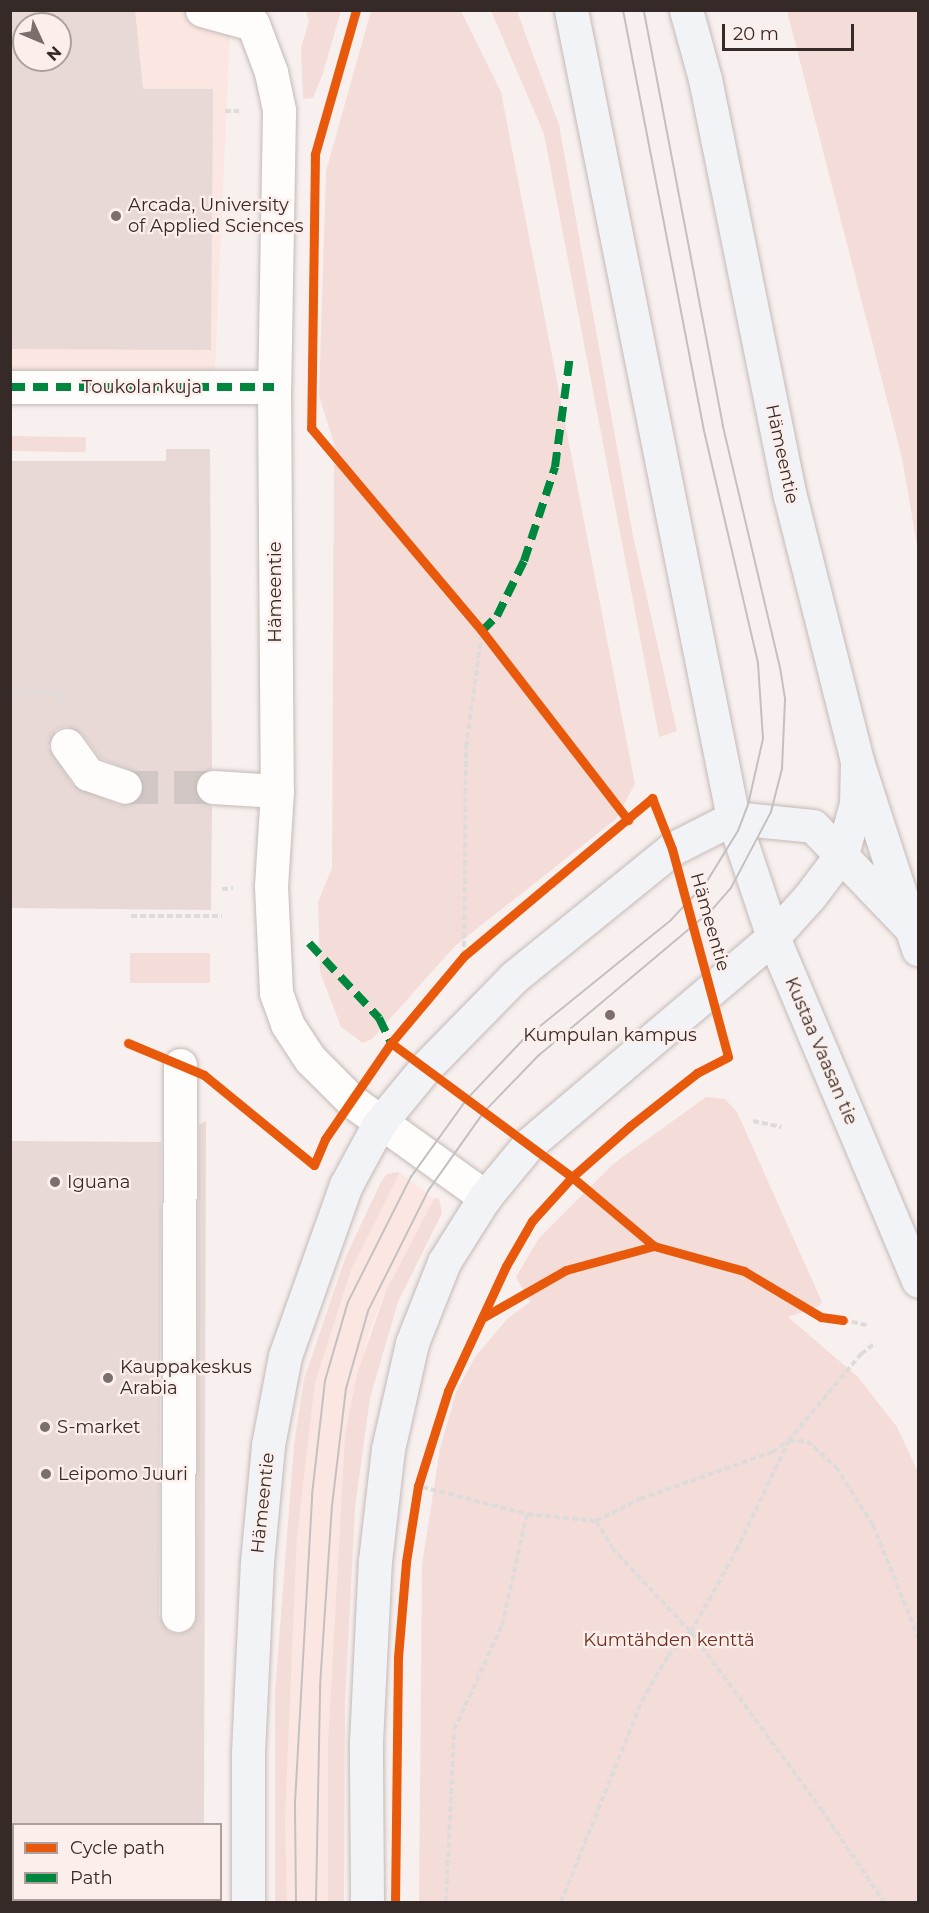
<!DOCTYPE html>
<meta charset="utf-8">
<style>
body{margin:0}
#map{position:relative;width:929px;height:1913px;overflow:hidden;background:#f8f0ee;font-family:Montserrat,sans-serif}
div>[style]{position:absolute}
.built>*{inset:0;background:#fbe6e1}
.green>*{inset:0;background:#f4ddd8;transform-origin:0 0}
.building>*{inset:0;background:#e8d9d6}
.minor-tunnel>*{height:33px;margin-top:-16.5px;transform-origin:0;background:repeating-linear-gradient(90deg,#d1c8c6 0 33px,transparent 0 49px)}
.path>*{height:4px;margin-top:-2px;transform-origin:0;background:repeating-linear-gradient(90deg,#dedcdb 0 6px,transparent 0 9px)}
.roads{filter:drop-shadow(0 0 2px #c3bab7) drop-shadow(0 0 2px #c3bab7)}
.minor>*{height:33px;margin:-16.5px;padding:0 16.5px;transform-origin:16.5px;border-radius:16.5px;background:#fefdfc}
.major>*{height:33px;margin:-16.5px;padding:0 16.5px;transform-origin:16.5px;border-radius:16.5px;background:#f2f3f6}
.tram>*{height:1.5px;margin:-0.75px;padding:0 0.75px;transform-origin:0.75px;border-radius:0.75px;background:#c3c0c0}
.quiet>*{height:8px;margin-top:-4px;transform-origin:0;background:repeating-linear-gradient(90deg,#00873e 0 15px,transparent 0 23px)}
.cycleway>*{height:9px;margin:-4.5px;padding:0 4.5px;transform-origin:4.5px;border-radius:4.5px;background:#e8590c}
.dots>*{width:16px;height:16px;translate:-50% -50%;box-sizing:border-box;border:3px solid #fbeeeb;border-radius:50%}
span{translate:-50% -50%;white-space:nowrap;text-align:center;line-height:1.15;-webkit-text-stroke:4.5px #fbeeeb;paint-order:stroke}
.poi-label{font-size:18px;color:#362a28}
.left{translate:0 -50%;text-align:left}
.street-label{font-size:18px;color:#362a28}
.park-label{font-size:18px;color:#702e1f}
.frame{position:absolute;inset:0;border:12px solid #362a28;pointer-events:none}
.legend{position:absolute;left:12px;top:1823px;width:210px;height:78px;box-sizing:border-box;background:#fbeeeb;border:2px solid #aca09d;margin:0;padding:8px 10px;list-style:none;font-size:18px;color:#362a28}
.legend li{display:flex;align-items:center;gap:12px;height:30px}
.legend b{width:30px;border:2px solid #aca09d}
.north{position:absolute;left:12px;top:12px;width:60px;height:60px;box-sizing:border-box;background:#fbeeeb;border:2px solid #aca09d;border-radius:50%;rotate:134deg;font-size:16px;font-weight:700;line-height:24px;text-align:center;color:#362a28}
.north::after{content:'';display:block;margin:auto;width:21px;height:27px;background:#7a6f6d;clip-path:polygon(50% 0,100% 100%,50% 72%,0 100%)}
.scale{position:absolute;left:722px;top:24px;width:132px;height:27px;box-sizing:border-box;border:3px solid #362a28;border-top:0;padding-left:8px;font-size:18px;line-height:21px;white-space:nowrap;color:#362a28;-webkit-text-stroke:4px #fbeeeb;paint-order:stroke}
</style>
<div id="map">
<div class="built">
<div style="clip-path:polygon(evenodd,11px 11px,231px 11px,215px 371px,11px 380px,11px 11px,24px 24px,60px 24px,60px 60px,24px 60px,24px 24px)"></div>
<div style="clip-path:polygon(400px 1173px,434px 1199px,386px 1291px,369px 1332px,345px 1435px,328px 1741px,328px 1902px,287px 1902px,285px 1820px,297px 1537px,315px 1383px,351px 1270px)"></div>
</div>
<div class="green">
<div style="clip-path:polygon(306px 11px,341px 11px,323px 73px,313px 98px,303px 99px,301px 48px,309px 21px)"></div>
<div style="clip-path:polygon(371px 11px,461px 11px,501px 92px,635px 784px,616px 819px,455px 946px,372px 1039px,363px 1043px,341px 1027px,320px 972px,318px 902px,332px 868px,334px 443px,319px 396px,326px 171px)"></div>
<div style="clip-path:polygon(491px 11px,517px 11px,559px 125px,633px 536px,677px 731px,659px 737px,544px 134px)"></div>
<div style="clip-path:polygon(787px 11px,918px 11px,918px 551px,902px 458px)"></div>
<div style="left:11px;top:436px;width:75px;height:15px;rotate:1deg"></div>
<div style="left:210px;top:953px;width:30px;height:80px;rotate:90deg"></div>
<div style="clip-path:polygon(706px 1097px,725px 1099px,737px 1112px,822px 1302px,818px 1307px,788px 1317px,858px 1377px,897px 1427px,918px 1472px,918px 1902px,419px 1902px,422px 1564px,440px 1449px,456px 1392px,475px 1357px,508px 1318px,530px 1302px,516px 1277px,539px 1238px,613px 1164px)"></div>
<div style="clip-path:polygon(397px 1172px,400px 1173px,351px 1270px,315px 1383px,297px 1537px,285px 1820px,287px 1902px,275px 1902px,275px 1693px,294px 1444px,304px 1379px,346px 1256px,382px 1180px,387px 1174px)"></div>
<div style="clip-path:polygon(439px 1198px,442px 1213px,398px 1302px,370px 1398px,355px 1509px,345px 1705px,344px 1902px,328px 1902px,328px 1741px,345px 1435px,357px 1374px,386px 1291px,434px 1199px)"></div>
</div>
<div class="building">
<div style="clip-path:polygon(evenodd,10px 10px,135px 10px,143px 89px,213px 89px,211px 350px,10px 349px,10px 10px,24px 24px,60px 24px,60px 60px,24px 60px,24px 24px)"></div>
<div style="clip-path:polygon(evenodd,166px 449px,210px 449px,212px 769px,198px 776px,194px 786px,202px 802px,212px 806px,211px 910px,10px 908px,10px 461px,166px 461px,166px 449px,66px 726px,82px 734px,100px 758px,139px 774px,143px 784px,138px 801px,119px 805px,73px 785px,48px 747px,56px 730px,66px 726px)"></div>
<div style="clip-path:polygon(206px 1121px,204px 1824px,10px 1824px,10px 1141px,161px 1142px,159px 1615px,168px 1631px,179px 1634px,194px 1625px,197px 1615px,199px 1125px)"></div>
</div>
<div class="minor-tunnel">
<div style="left:125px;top:787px;width:88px"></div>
</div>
<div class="path">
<div style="left:225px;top:111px;width:14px"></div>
<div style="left:10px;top:692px;width:52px"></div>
<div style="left:62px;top:692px;width:14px;rotate:86deg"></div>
<div style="left:222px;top:889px;width:11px;rotate:-5deg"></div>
<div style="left:131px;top:916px;width:91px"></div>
<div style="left:464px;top:956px;width:209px;rotate:-89.5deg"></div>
<div style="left:466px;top:747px;width:117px;rotate:-82.1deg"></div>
<div style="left:753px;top:1121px;width:29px;rotate:12deg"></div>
<div style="left:843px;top:1320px;width:25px;rotate:12deg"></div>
<div style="left:789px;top:1441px;width:18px"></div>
<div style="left:807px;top:1441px;width:39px;rotate:42deg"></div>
<div style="left:836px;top:1467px;width:69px;rotate:57.5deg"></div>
<div style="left:873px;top:1525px;width:121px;rotate:68.1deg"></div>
<div style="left:422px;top:1487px;width:108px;rotate:14.4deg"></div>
<div style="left:527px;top:1514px;width:69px;rotate:5.8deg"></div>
<div style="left:596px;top:1521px;width:49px;rotate:-26.6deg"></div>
<div style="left:640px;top:1499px;width:140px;rotate:-19.6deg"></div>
<div style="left:772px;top:1452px;width:19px;rotate:-35deg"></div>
<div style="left:788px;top:1441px;width:114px;rotate:-50deg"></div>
<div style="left:861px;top:1354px;width:18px;rotate:-38deg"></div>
<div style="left:596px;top:1521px;width:31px;rotate:59deg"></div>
<div style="left:612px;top:1548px;width:115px;rotate:46.8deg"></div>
<div style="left:691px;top:1632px;width:220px;rotate:53.7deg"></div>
<div style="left:821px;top:1809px;width:112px;rotate:55.9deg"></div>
<div style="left:446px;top:1902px;width:172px;rotate:-87.3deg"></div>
<div style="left:454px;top:1730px;width:115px;rotate:-65.4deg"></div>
<div style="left:502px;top:1625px;width:114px;rotate:-77.3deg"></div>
<div style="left:561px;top:1902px;width:217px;rotate:-68.1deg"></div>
<div style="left:642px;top:1701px;width:52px;rotate:-60deg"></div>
<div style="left:668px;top:1656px;width:33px;rotate:-46deg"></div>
<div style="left:691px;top:1632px;width:93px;rotate:-60.9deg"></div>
<div style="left:736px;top:1551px;width:121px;rotate:-64.5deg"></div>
</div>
<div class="roads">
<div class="minor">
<div style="left:202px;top:10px;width:53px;rotate:15.4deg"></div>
<div style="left:253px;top:24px;width:51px;rotate:69.4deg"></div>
<div style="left:271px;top:72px;width:40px;rotate:78deg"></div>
<div style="left:279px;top:111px;width:276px;rotate:91deg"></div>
<div style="left:274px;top:387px;width:404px;rotate:89.6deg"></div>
<div style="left:277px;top:791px;width:95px;rotate:93.6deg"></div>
<div style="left:271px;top:886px;width:107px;rotate:87.3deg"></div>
<div style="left:276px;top:993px;width:33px;rotate:70deg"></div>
<div style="left:287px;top:1024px;width:42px;rotate:56.7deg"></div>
<div style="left:310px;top:1059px;width:61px;rotate:45deg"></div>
<div style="left:353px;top:1102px;width:163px;rotate:35.7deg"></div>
<div style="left:10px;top:387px;width:264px"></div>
<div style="left:67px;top:745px;width:36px;rotate:54deg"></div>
<div style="left:88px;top:774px;width:39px;rotate:19deg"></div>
<div style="left:213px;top:787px;width:64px;rotate:3.6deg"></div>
<div style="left:178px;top:1615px;width:550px;rotate:-89.79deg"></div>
</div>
<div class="major">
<div style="left:571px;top:10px;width:824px;rotate:78.66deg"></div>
<div style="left:733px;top:818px;width:126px;rotate:71.4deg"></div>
<div style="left:773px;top:937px;width:373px;rotate:67.1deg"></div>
<div style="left:686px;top:10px;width:72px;rotate:74.6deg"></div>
<div style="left:705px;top:79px;width:426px;rotate:78.5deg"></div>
<div style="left:790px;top:496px;width:273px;rotate:75.8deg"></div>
<div style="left:857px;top:761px;width:198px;rotate:72deg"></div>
<div style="left:248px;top:1902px;width:150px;rotate:-90deg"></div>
<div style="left:248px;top:1752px;width:190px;rotate:-87.3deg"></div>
<div style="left:257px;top:1562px;width:118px;rotate:-84.6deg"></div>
<div style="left:268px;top:1445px;width:91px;rotate:-79.2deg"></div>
<div style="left:285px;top:1356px;width:182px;rotate:-70.4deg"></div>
<div style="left:346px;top:1185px;width:69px;rotate:-61.6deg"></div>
<div style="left:379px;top:1124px;width:72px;rotate:-50.6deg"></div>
<div style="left:425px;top:1068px;width:127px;rotate:-45.6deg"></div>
<div style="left:514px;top:977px;width:203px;rotate:-39deg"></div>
<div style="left:672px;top:849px;width:68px;rotate:-26.9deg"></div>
<div style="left:733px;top:818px;width:80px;rotate:5.7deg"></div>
<div style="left:813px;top:826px;width:140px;rotate:46.2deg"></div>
<div style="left:367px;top:1902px;width:160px;rotate:-90.4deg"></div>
<div style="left:366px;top:1742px;width:181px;rotate:-87.2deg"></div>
<div style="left:375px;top:1561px;width:113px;rotate:-83.4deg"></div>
<div style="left:388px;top:1449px;width:109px;rotate:-77.2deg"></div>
<div style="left:412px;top:1343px;width:87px;rotate:-68.4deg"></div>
<div style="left:444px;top:1262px;width:77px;rotate:-57.8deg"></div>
<div style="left:485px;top:1197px;width:67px;rotate:-50.4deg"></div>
<div style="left:528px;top:1145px;width:321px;rotate:-40.3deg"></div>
<div style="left:773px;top:937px;width:55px;rotate:-47.9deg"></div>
<div style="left:810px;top:896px;width:53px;rotate:-52.7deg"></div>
<div style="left:842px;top:854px;width:52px;rotate:-74.4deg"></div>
<div style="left:856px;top:804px;width:43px;rotate:-88.7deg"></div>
</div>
</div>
<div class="tram">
<div style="left:296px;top:1902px;width:99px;rotate:-90.6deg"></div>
<div style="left:295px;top:1803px;width:308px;rotate:-86.8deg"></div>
<div style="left:312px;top:1495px;width:115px;rotate:-83.5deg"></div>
<div style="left:325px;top:1381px;width:82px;rotate:-73.8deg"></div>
<div style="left:348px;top:1302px;width:140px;rotate:-63.3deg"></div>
<div style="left:411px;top:1177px;width:96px;rotate:-54.3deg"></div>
<div style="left:467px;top:1099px;width:81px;rotate:-46.5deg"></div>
<div style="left:523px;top:1040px;width:191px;rotate:-39deg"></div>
<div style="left:671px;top:920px;width:51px;rotate:-46.6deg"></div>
<div style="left:706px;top:883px;width:61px;rotate:-58.4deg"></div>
<div style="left:738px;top:831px;width:28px;rotate:-69deg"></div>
<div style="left:748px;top:805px;width:68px;rotate:-77.2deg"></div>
<div style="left:763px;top:739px;width:76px;rotate:-93.8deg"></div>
<div style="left:758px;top:663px;width:238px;rotate:-103.1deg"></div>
<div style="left:704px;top:431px;width:429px;rotate:-100.9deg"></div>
<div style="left:316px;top:1902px;width:216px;rotate:-88.9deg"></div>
<div style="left:320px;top:1686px;width:180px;rotate:-86.2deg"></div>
<div style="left:332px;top:1506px;width:118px;rotate:-83.2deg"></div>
<div style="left:346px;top:1389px;width:81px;rotate:-74.2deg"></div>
<div style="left:368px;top:1311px;width:134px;rotate:-63.4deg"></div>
<div style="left:428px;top:1191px;width:97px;rotate:-54.7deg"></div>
<div style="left:484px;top:1112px;width:78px;rotate:-46deg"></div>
<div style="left:538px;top:1056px;width:226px;rotate:-40deg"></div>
<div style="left:711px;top:911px;width:30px;rotate:-49deg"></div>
<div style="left:731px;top:888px;width:86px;rotate:-62.2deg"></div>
<div style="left:771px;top:812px;width:44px;rotate:-75.7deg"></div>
<div style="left:782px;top:769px;width:70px;rotate:-87.5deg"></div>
<div style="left:785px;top:699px;width:31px;rotate:-99deg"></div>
<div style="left:780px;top:668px;width:249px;rotate:-103.3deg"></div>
<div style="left:723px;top:426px;width:423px;rotate:-100.8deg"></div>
</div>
<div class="quiet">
<div style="left:10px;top:387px;width:264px"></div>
<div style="left:482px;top:631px;width:21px;rotate:-45deg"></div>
<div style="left:497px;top:616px;width:61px;rotate:-63.9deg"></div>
<div style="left:524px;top:561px;width:99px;rotate:-71.7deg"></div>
<div style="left:555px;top:467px;width:112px;rotate:-82.3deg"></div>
<div style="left:309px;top:943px;width:103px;rotate:47deg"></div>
<div style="left:379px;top:1018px;width:28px;rotate:64deg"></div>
</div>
<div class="cycleway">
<div style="left:356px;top:10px;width:150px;rotate:105.9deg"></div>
<div style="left:315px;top:154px;width:274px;rotate:90.8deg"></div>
<div style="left:311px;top:428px;width:265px;rotate:49.9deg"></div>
<div style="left:482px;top:631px;width:239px;rotate:52.3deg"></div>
<div style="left:128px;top:1043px;width:82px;rotate:22.8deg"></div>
<div style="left:204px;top:1075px;width:142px;rotate:39.3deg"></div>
<div style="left:314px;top:1165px;width:28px;rotate:-67deg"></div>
<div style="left:325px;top:1139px;width:116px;rotate:-55.5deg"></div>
<div style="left:391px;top:1043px;width:114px;rotate:-50deg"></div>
<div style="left:464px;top:956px;width:246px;rotate:-40deg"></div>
<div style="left:652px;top:798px;width:55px;rotate:68.6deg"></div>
<div style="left:672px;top:849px;width:215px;rotate:74.9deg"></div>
<div style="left:728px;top:1057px;width:35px;rotate:153deg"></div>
<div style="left:697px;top:1073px;width:85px;rotate:141.7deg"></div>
<div style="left:630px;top:1126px;width:77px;rotate:138.7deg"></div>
<div style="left:572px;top:1177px;width:59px;rotate:132.3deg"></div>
<div style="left:532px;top:1221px;width:52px;rotate:120deg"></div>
<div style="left:506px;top:1266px;width:138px;rotate:114.9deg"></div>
<div style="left:448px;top:1391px;width:100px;rotate:107.5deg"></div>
<div style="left:418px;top:1486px;width:77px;rotate:99deg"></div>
<div style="left:406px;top:1562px;width:96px;rotate:94.8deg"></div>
<div style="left:398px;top:1658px;width:244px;rotate:90.7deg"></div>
<div style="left:391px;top:1043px;width:225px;rotate:36.5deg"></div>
<div style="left:572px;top:1177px;width:107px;rotate:40.1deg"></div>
<div style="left:482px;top:1318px;width:97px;rotate:-29.7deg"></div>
<div style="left:566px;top:1270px;width:91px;rotate:-15.3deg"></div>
<div style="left:654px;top:1246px;width:93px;rotate:15.5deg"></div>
<div style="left:744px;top:1271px;width:90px;rotate:30.9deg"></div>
<div style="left:821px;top:1317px;width:22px;rotate:8deg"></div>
</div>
<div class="dots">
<div style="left:116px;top:216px;background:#7a6f6d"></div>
<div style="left:610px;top:1015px;background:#7a6f6d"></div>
<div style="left:55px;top:1182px;background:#7a6f6d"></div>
<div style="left:108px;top:1378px;background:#7a6f6d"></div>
<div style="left:45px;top:1427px;background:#7a6f6d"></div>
<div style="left:46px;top:1474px;background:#7a6f6d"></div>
</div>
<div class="poi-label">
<span class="left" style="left:128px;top:216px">Arcada, University<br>of Applied Sciences</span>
<span style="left:610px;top:1035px">Kumpulan kampus</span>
<span class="left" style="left:67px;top:1182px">Iguana</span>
<span class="left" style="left:120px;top:1378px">Kauppakeskus<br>Arabia</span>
<span class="left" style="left:57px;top:1427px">S-market</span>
<span class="left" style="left:58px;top:1474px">Leipomo Juuri</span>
</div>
<div class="street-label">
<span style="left:142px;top:387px">Toukolankuja</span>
<span style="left:782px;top:454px;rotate:78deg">Hämeentie</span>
<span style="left:275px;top:592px;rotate:-90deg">Hämeentie</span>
<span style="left:710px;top:922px;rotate:74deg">Hämeentie</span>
<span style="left:821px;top:1051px;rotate:67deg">Kustaa Vaasan tie</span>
<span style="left:263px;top:1503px;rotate:-84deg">Hämeentie</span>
</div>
<div class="park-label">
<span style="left:669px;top:1640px">Kumtähden kenttä</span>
</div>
<div class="frame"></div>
<ul class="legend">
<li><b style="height:8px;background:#e8590c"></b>Cycle path</li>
<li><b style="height:8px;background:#00873e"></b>Path</li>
</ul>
<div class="north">N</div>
<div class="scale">20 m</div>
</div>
